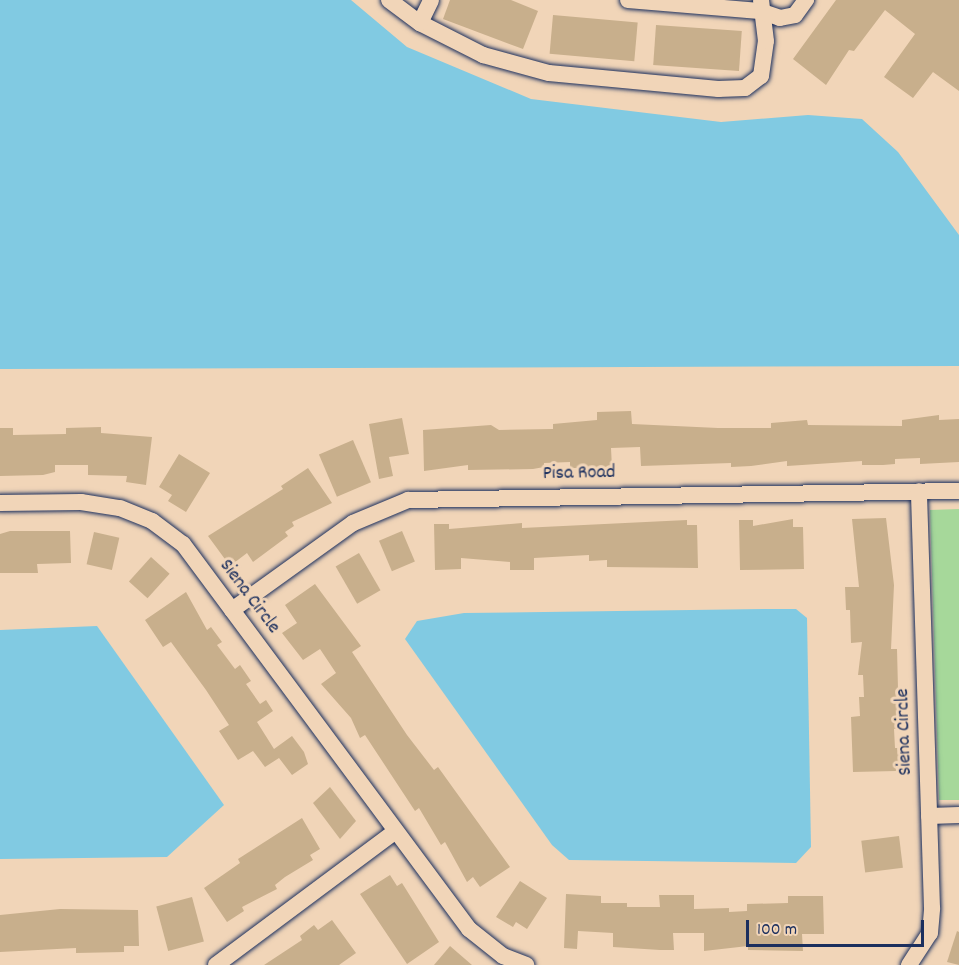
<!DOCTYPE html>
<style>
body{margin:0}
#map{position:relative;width:959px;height:965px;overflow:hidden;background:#f1d5b8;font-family:Dekko,sans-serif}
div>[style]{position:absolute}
.green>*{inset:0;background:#a6d89a}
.water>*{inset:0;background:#81cae2}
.building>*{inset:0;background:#c8af8c;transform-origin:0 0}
.roads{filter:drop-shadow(0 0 2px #1b2f5e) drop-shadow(0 0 2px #1b2f5e)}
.minor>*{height:16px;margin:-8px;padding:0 8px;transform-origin:8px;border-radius:8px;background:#f1d5b8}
span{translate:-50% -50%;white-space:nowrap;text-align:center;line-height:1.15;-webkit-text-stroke:6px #f1d5b8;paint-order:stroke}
.street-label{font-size:20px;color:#1b2f5e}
.scale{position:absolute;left:746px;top:920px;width:178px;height:27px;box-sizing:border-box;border:3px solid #1b2f5e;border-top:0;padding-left:8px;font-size:18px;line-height:21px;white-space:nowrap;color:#1b2f5e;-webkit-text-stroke:4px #f1d5b8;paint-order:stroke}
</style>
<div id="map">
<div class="green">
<div style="clip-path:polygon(959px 509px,959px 800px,939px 800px,930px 510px)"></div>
</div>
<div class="water">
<div style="clip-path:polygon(0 0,351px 0,407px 47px,531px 99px,721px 122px,808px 115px,862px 119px,898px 152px,959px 235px,959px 366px,0 369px)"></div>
<div style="clip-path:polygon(769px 609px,796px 609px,807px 618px,811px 847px,796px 863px,569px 860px,552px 845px,405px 639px,417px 621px,464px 613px)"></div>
<div style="clip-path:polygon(97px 626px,224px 805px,167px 857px,0 859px,0 630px)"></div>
</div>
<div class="building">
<div style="clip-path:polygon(450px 0,511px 0,538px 11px,523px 49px,443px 19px)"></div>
<div style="clip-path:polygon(836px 0,959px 0,959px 91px,933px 72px,913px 98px,884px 77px,915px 34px,885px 10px,854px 51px,849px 50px,826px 85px,793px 59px)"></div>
<div style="left:553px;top:15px;width:85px;height:39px;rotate:5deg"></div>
<div style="left:656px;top:25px;width:86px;height:40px;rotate:4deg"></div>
<div style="clip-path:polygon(631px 411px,632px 424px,718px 428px,771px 428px,771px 423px,807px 420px,808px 425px,902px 426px,902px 420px,939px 415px,939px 420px,959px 419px,959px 462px,920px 464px,920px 458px,895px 459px,895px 464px,883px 465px,862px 465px,862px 461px,787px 466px,787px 461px,751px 466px,731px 467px,731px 463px,641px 466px,640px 447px,611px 448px,612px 468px,570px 468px,570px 462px,544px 463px,544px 467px,533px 469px,468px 470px,468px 465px,424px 471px,423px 430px,491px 425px,499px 430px,553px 429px,553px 424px,597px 420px,597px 412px)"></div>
<div style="clip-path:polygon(402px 418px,409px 454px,389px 457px,393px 476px,379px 479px,369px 424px)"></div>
<div style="clip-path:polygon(101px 427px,101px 433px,152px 437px,146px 485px,126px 482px,127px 476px,88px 475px,88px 465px,55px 465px,55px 472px,43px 475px,0 476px,0 428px,13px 428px,13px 435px,66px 434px,66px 428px)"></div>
<div style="left:353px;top:440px;width:46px;height:37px;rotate:67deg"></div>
<div style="clip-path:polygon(179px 454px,210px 473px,186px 512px,168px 501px,172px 495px,159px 487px)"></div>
<div style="clip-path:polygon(308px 468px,332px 503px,292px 522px,294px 526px,285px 532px,288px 536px,253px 562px,247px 553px,230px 566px,208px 536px,283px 489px,281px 486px)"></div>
<div style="clip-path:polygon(886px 518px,894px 585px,891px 649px,897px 649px,899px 729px,894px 729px,895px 748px,899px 748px,900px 762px,896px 762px,896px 771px,853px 772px,851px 717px,860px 716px,859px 697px,864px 697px,863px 675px,858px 675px,862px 642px,851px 643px,850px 610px,846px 610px,845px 587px,859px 587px,852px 519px)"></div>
<div style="clip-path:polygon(793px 519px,793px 527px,803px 527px,804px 569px,740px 570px,739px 520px,753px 520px,753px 526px)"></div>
<div style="clip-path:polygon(687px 520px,687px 525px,697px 525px,698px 568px,607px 567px,607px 560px,589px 561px,589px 555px,534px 558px,534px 570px,510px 570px,510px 562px,461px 558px,461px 569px,435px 570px,434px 524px,449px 524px,449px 529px,522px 523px,522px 528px)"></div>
<div style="clip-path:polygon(10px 531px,70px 531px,71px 563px,37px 564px,38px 573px,0 573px,0 534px)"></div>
<div style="left:402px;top:531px;width:33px;height:25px;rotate:67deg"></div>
<div style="left:94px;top:532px;width:26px;height:33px;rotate:13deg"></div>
<div style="left:359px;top:553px;width:43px;height:27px;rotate:60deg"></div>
<div style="left:151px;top:557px;width:25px;height:33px;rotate:42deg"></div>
<div style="clip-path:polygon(315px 584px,361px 646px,352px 652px,407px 735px,434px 770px,438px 767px,510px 867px,480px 887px,473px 877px,467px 882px,445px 842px,441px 845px,419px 808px,415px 811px,365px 735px,360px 738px,351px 718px,321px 684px,336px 673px,320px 649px,303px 660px,282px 633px,297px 623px,285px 605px)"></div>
<div style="clip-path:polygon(186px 592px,207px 630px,211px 627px,222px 642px,217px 645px,235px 669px,240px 665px,251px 681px,246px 684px,260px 704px,266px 700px,273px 711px,257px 722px,274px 749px,292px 736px,304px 752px,308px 764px,292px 775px,279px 758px,265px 767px,253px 751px,238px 760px,219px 731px,229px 725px,206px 690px,171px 642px,163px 647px,145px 620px)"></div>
<div style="clip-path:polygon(330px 787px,356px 821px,340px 839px,313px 803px)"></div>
<div style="clip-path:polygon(302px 818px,320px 849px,310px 855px,313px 860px,285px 877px,275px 885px,277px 889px,242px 907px,244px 911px,227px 922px,204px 888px,240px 863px,238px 859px)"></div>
<div style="left:899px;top:836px;width:32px;height:38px;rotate:83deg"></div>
<div style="clip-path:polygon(390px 875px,397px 886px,402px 883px,439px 942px,407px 964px,360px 894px)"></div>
<div style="clip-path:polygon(520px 881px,547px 898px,527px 929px,516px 922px,513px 927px,496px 917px)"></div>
<div style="clip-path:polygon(566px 894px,601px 896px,601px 903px,627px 903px,627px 907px,660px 907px,659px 895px,694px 895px,694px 909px,729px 908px,729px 912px,747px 911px,747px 904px,788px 903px,788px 896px,823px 896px,824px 934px,802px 934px,803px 951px,748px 950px,748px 946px,704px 951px,704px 933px,673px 933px,674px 950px,660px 950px,613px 947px,613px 933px,578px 931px,577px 949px,564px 948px)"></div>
<div style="left:192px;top:897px;width:46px;height:37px;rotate:75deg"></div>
<div style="clip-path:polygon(60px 909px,138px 910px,139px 946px,124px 946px,124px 952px,76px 953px,76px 948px,0 952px,0 915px)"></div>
<div style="clip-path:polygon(332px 920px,356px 953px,339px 965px,264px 965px,302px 940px,300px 936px,314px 925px,318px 930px)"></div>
<div style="clip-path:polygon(957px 931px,959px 932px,959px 965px,947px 962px)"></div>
<div style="clip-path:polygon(450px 946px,472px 965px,434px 965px)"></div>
</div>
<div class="roads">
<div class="minor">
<div style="left:389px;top:0;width:39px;rotate:37deg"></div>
<div style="left:420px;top:23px;width:71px;rotate:26.9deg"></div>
<div style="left:483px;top:55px;width:68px;rotate:15.3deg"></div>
<div style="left:549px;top:73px;width:170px;rotate:5.4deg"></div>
<div style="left:718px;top:89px;width:27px;rotate:-2deg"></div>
<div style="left:745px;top:88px;width:20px;rotate:-37deg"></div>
<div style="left:761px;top:76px;width:35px;rotate:-82deg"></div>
<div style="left:766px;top:41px;width:41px;rotate:-97deg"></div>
<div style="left:628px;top:0;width:132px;rotate:4.8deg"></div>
<div style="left:760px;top:11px;width:21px;rotate:19deg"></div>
<div style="left:780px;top:18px;width:15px;rotate:-11deg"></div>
<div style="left:795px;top:15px;width:19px;rotate:-54deg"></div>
<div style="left:420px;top:23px;width:25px;rotate:-64deg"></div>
<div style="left:0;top:503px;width:81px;rotate:-0.7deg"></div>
<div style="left:81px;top:502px;width:39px;rotate:9deg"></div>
<div style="left:120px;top:508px;width:35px;rotate:22deg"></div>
<div style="left:152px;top:521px;width:39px;rotate:37deg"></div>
<div style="left:183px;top:544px;width:480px;rotate:53.4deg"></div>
<div style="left:469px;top:929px;width:43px;rotate:38.5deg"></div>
<div style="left:503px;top:956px;width:25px;rotate:21deg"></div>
<div style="left:232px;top:610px;width:149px;rotate:-35.7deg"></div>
<div style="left:353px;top:523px;width:60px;rotate:-22.7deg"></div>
<div style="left:408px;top:500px;width:551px;rotate:-0.94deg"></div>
<div style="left:929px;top:816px;width:30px;rotate:-2deg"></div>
<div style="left:216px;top:965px;width:224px;rotate:-36.7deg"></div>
<div style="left:909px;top:965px;width:38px;rotate:-57deg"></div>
<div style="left:930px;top:933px;width:25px;rotate:-85deg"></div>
<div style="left:932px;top:908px;width:417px;rotate:-91.8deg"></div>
</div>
</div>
<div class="street-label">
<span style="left:579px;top:474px;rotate:-1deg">Pisa Road</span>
<span style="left:249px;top:597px;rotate:53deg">Siena Circle</span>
<span style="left:905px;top:732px;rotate:-92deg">Siena Circle</span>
</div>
<div class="scale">100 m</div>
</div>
